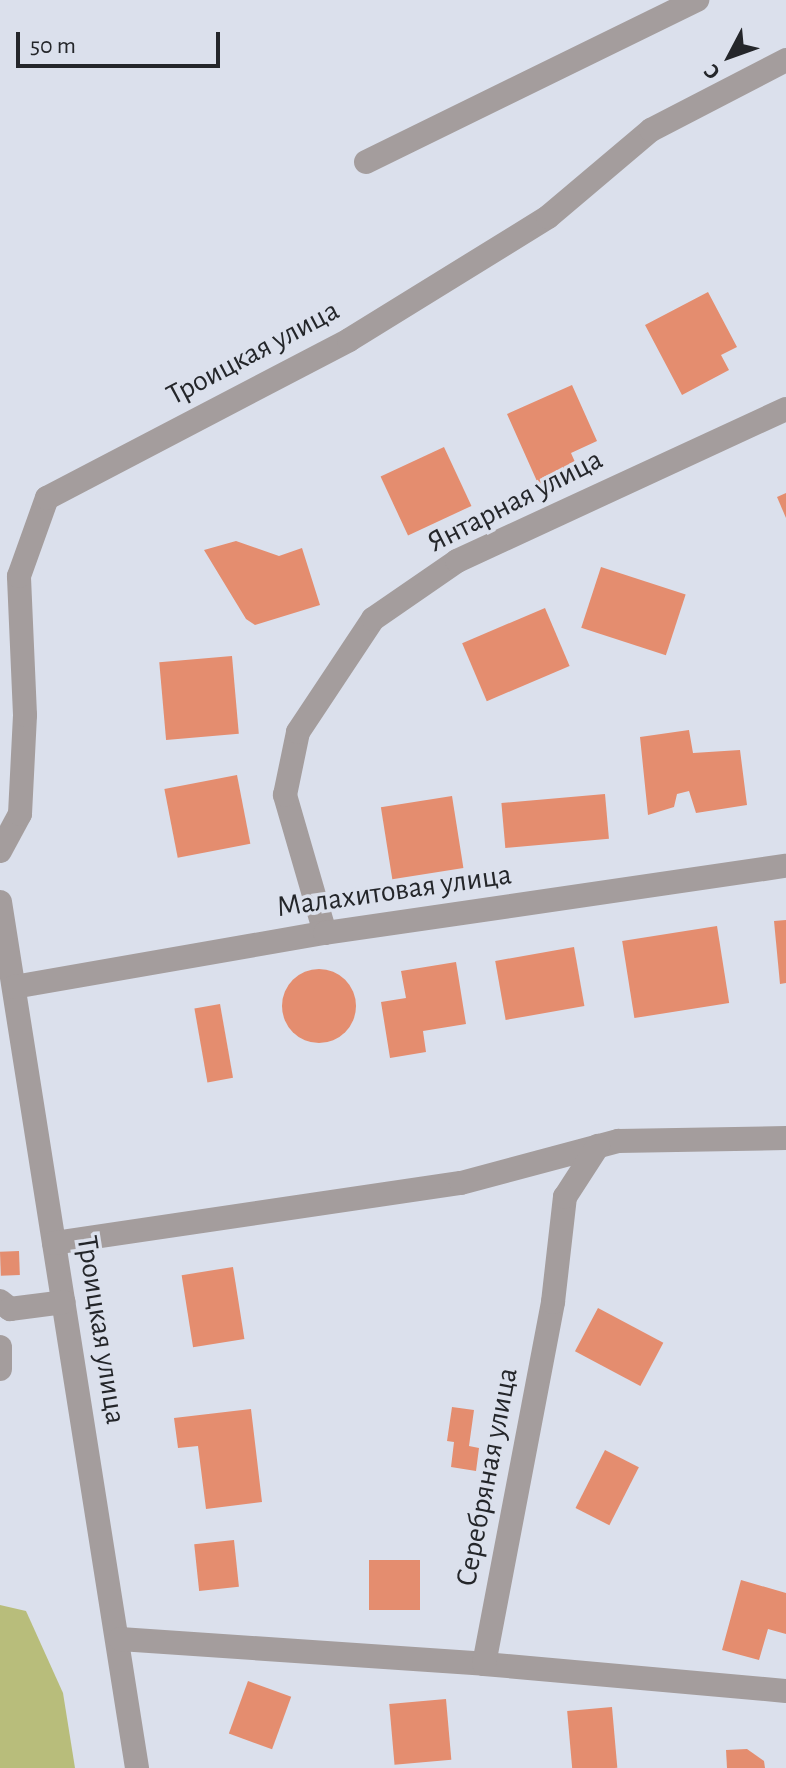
<!DOCTYPE html>
<meta charset="utf-8">
<style>
body{margin:0}
#map{position:relative;width:786px;height:1768px;overflow:hidden;background:#dbe0ec;font-family:"Alegreya Sans",sans-serif}
div>[style]{position:absolute}
.green>*{inset:0;background:#b8bd7b}
.building>*{inset:0;background:#e48d6f;transform-origin:0 0}
.round{border-radius:50%}
.minor>*{height:24px;margin:-12px;padding:0 12px;transform-origin:12px;border-radius:12px;background:#a49d9d}
span{translate:-50% -50%;white-space:nowrap;text-align:center;line-height:1.15;-webkit-text-stroke:7px #dbe0ec;paint-order:stroke}
.street-label{font-size:30px;color:#24262a}
.north{position:absolute;left:690px;top:16px;width:80px;height:80px;-webkit-text-stroke:6px #dbe0ec;paint-order:stroke;rotate:229deg;font-size:22px;font-weight:700;line-height:32px;text-align:center;color:#24262a}
.north::after{content:'';display:block;margin:auto;width:28px;height:36px;background:#24262a;clip-path:polygon(50% 0,100% 100%,50% 72%,0 100%)}
.scale{position:absolute;left:16px;top:32px;width:204px;height:36px;box-sizing:border-box;border:4px solid #24262a;border-top:0;padding-left:10px;font-size:24px;line-height:28px;white-space:nowrap;color:#24262a;-webkit-text-stroke:6px #dbe0ec;paint-order:stroke}
</style>
<div id="map">
<div class="green">
<div style="clip-path:polygon(0 1605px,26px 1611px,63px 1693px,75px 1768px,0 1768px)"></div>
</div>
<div class="building">
<div style="clip-path:polygon(708px 292px,737px 347px,721px 355px,729px 370px,682px 395px,645px 325px)"></div>
<div style="clip-path:polygon(572px 385px,597px 441px,571px 453px,579px 471px,540px 488px,507px 414px)"></div>
<div style="left:444px;top:447px;width:65px;height:70px;rotate:65deg"></div>
<div style="clip-path:polygon(786px 493px,786px 518px,777px 497px)"></div>
<div style="clip-path:polygon(236px 541px,279px 556px,302px 548px,320px 605px,255px 625px,246px 619px,204px 550px)"></div>
<div style="left:601px;top:567px;width:89px;height:64px;rotate:18deg"></div>
<div style="left:545px;top:608px;width:63px;height:90px;rotate:67deg"></div>
<div style="left:232px;top:656px;width:78px;height:73px;rotate:85deg"></div>
<div style="clip-path:polygon(689px 730px,693px 753px,740px 750px,747px 805px,696px 813px,689px 791px,677px 794px,674px 807px,648px 815px,640px 737px)"></div>
<div style="left:237px;top:775px;width:70px;height:74px;rotate:79deg"></div>
<div style="left:605px;top:794px;width:45px;height:104px;rotate:85deg"></div>
<div style="left:452px;top:796px;width:73px;height:72px;rotate:81deg"></div>
<div style="clip-path:polygon(786px 920px,786px 983px,780px 984px,774px 921px)"></div>
<div style="left:717px;top:926px;width:78px;height:96px;rotate:81deg"></div>
<div style="left:574px;top:947px;width:60px;height:80px;rotate:80deg"></div>
<div style="clip-path:polygon(456px 962px,466px 1024px,423px 1031px,426px 1052px,390px 1058px,381px 1002px,406px 998px,401px 971px)"></div>
<div class="round" style="left:282px;top:969px;width:74px;height:74px"></div>
<div style="left:220px;top:1004px;width:75px;height:26px;rotate:80deg"></div>
<div style="left:19px;top:1251px;width:24px;height:19px;rotate:88deg"></div>
<div style="left:233px;top:1267px;width:73px;height:52px;rotate:81deg"></div>
<div style="left:598px;top:1308px;width:74px;height:49px;rotate:28deg"></div>
<div style="clip-path:polygon(452px 1407px,474px 1410px,469px 1446px,479px 1448px,476px 1471px,451px 1467px,454px 1442px,447px 1441px)"></div>
<div style="clip-path:polygon(251px 1409px,262px 1502px,206px 1509px,198px 1446px,178px 1448px,174px 1418px)"></div>
<div style="left:605px;top:1450px;width:38px;height:65px;rotate:27deg"></div>
<div style="left:234px;top:1540px;width:47px;height:40px;rotate:84deg"></div>
<div style="left:369px;top:1560px;width:51px;height:50px"></div>
<div style="clip-path:polygon(741px 1580px,786px 1593px,786px 1634px,768px 1629px,759px 1660px,722px 1650px)"></div>
<div style="left:248px;top:1681px;width:46px;height:56px;rotate:20deg"></div>
<div style="left:446px;top:1699px;width:61px;height:57px;rotate:85deg"></div>
<div style="left:612px;top:1707px;width:61px;height:45px;rotate:85deg"></div>
<div style="clip-path:polygon(747px 1749px,764px 1761px,765px 1768px,727px 1768px,726px 1750px)"></div>
</div>
<div class="minor">
<div style="left:366px;top:162px;width:369px;rotate:-26.1deg"></div>
<div style="left:0;top:851px;width:42px;rotate:-61.6deg"></div>
<div style="left:20px;top:814px;width:99px;rotate:-87.1deg"></div>
<div style="left:25px;top:715px;width:139px;rotate:-92.5deg"></div>
<div style="left:19px;top:576px;width:83px;rotate:-70.3deg"></div>
<div style="left:47px;top:498px;width:341px;rotate:-27.6deg"></div>
<div style="left:349px;top:340px;width:234px;rotate:-31.7deg"></div>
<div style="left:548px;top:217px;width:135px;rotate:-40.2deg"></div>
<div style="left:651px;top:130px;width:152px;rotate:-27.4deg"></div>
<div style="left:0;top:902px;width:877px;rotate:81.01deg"></div>
<div style="left:325px;top:933px;width:144px;rotate:-106.2deg"></div>
<div style="left:285px;top:795px;width:64px;rotate:-78.3deg"></div>
<div style="left:298px;top:732px;width:136px;rotate:-56.4deg"></div>
<div style="left:373px;top:619px;width:102px;rotate:-34.6deg"></div>
<div style="left:457px;top:561px;width:362px;rotate:-24.8deg"></div>
<div style="left:14px;top:987px;width:316px;rotate:-9.9deg"></div>
<div style="left:325px;top:933px;width:466px;rotate:-8.3deg"></div>
<div style="left:54px;top:1243px;width:411px;rotate:-8.4deg"></div>
<div style="left:461px;top:1183px;width:163px;rotate:-15deg"></div>
<div style="left:618px;top:1141px;width:168px;rotate:-1deg"></div>
<div style="left:0;top:1301px;width:13px;rotate:39deg"></div>
<div style="left:10px;top:1309px;width:54px;rotate:-7.4deg"></div>
<div style="left:0;top:1347px;width:22px;rotate:90deg"></div>
<div style="left:120px;top:1639px;width:365px;rotate:3.9deg"></div>
<div style="left:484px;top:1664px;width:303px;rotate:5.1deg"></div>
<div style="left:484px;top:1664px;width:369px;rotate:-79.2deg"></div>
<div style="left:553px;top:1302px;width:106px;rotate:-83.5deg"></div>
<div style="left:565px;top:1197px;width:61px;rotate:-57.1deg"></div>
</div>
<div class="street-label">
<span style="left:253px;top:353px;rotate:-28deg">Троицкая улица</span>
<span style="left:515px;top:501px;rotate:-27deg">Янтарная улица</span>
<span style="left:394px;top:891px;rotate:-8deg">Малахитовая улица</span>
<span style="left:101px;top:1330px;rotate:81deg">Троицкая улица</span>
<span style="left:487px;top:1477px;rotate:-79deg">Серебряная улица</span>
</div>
<div class="north">С</div>
<div class="scale">50 m</div>
</div>
